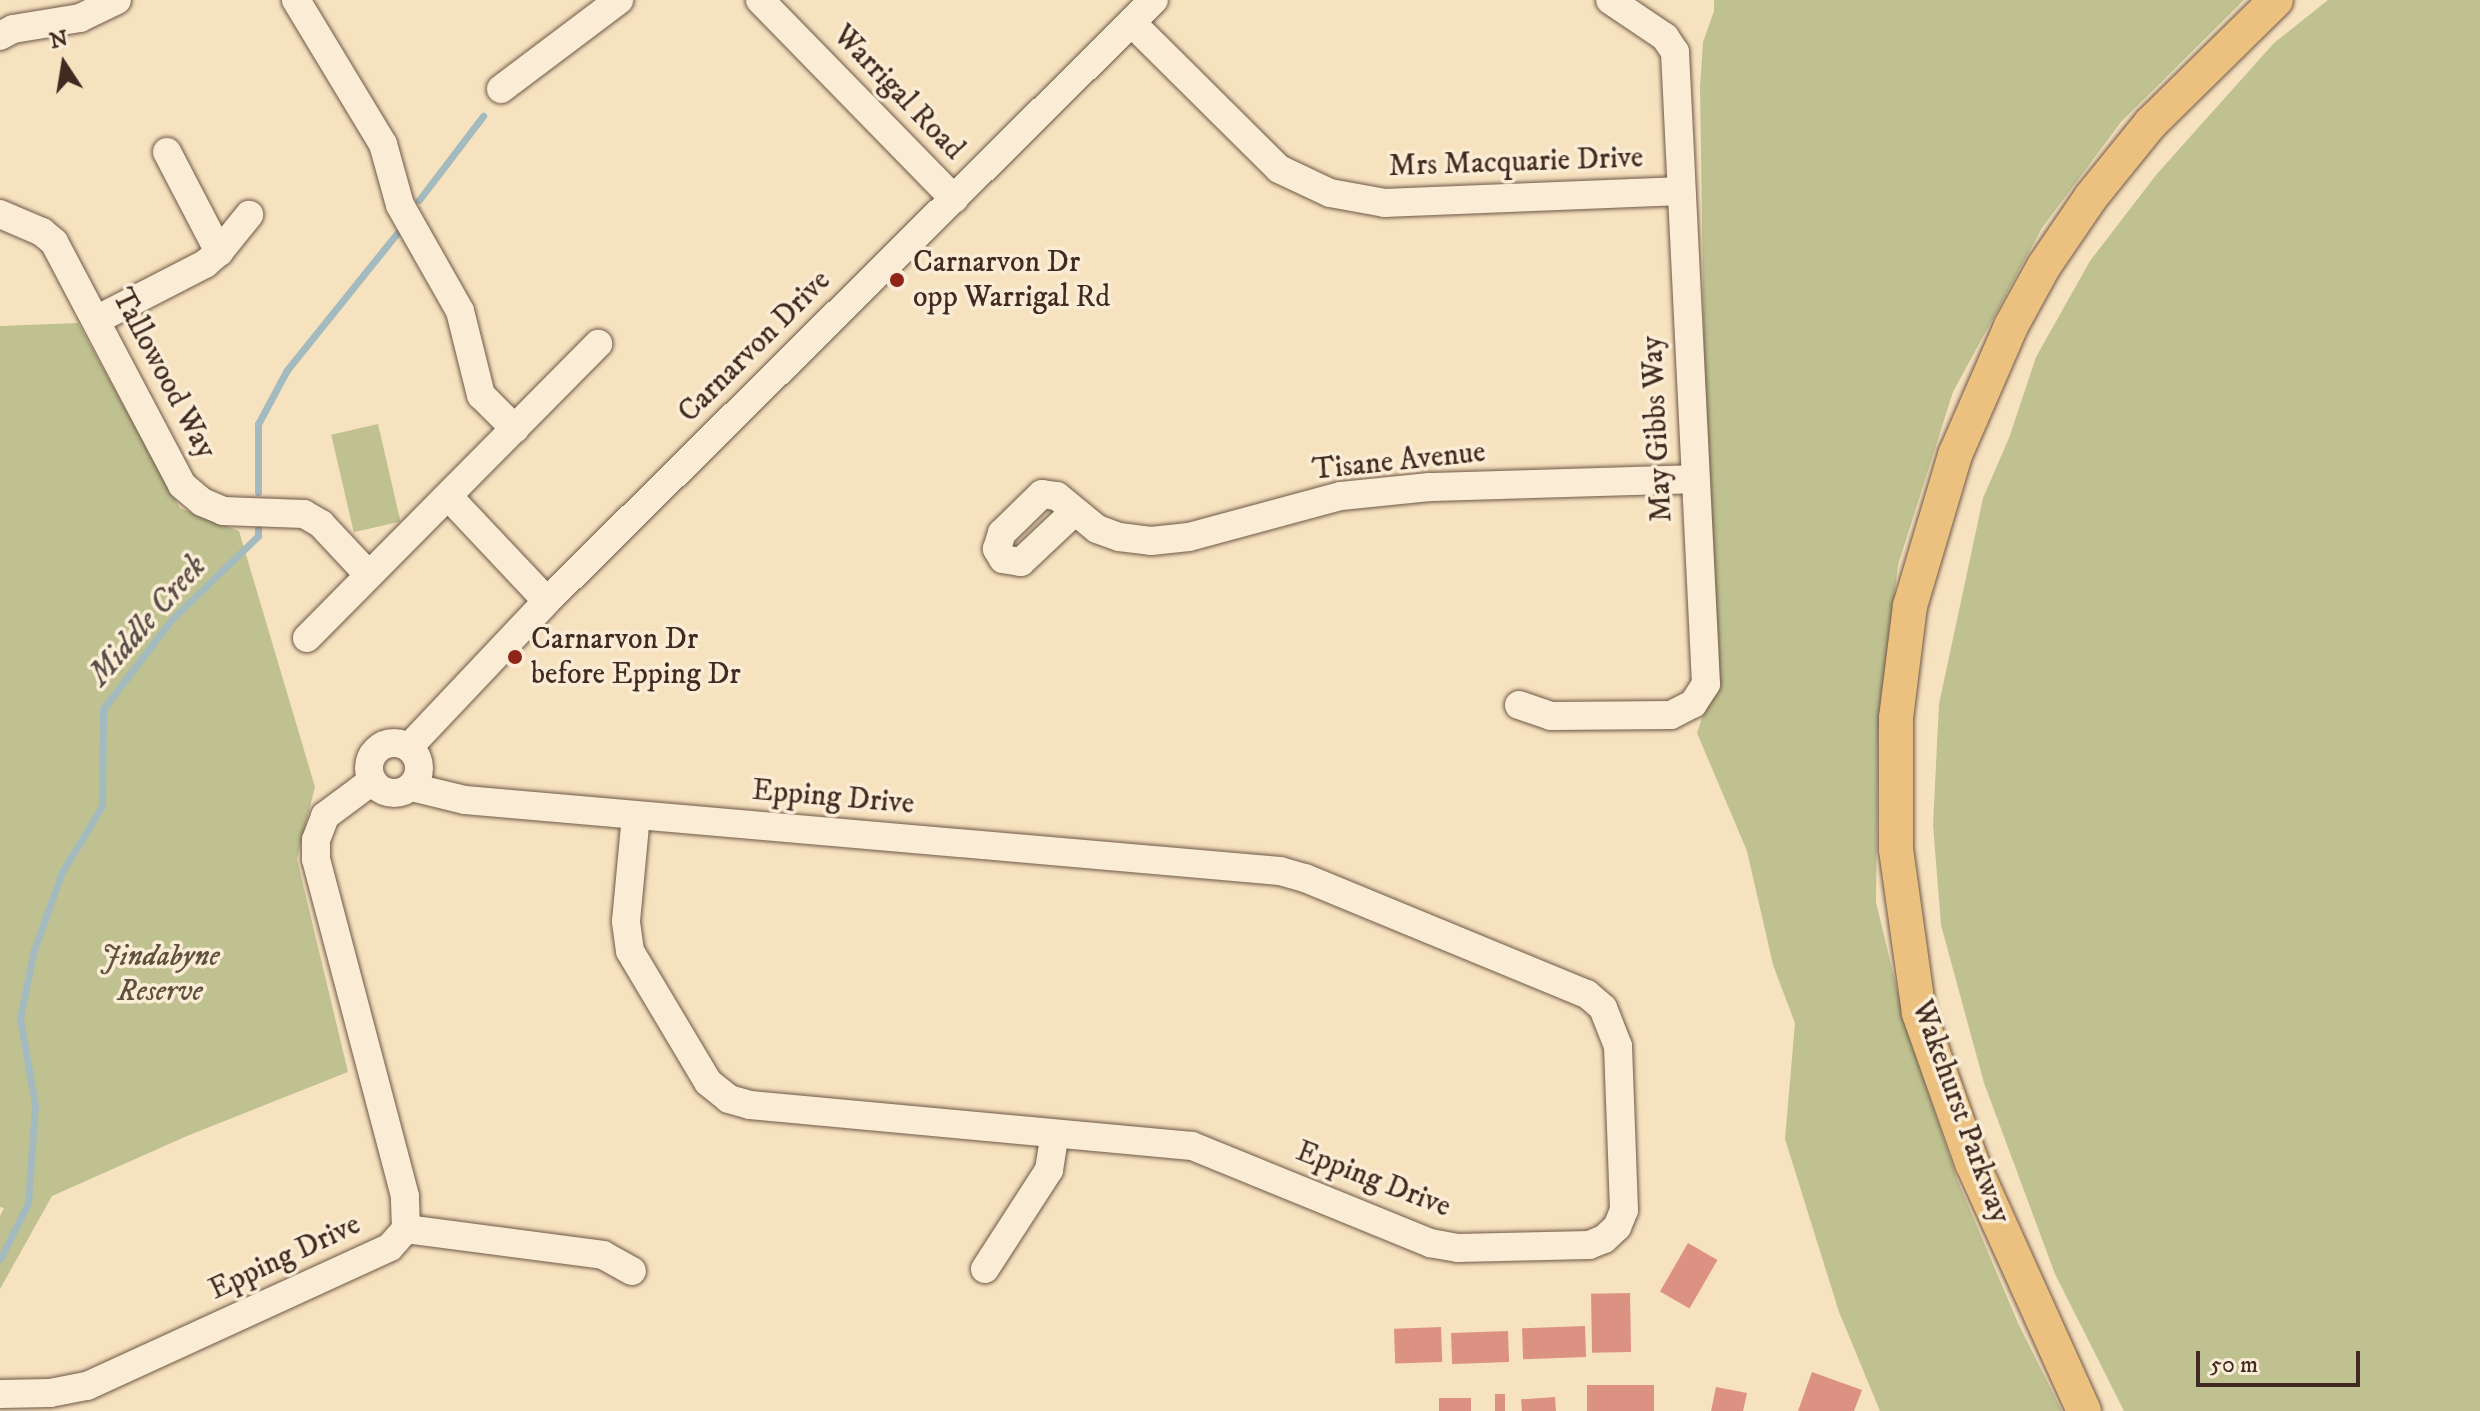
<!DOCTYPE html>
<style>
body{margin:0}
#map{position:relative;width:2480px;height:1411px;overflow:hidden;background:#f7e2bf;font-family:"IM FELL DW Pica",serif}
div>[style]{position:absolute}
.green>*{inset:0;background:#bfc290;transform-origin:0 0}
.stream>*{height:7px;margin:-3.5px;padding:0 3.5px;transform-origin:3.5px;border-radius:3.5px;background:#a3babe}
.building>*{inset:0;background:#dc9283;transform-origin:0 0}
.roads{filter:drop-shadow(0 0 2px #6e5848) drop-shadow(0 0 2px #6e5848)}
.minor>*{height:28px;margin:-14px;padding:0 14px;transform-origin:14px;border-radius:14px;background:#faecd5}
.minor>.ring{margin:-14px;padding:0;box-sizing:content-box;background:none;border:28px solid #faecd5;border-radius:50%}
.major>*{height:34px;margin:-17px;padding:0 17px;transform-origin:17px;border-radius:17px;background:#ecc180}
.dots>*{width:22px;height:22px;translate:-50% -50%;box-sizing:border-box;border:4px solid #faecd5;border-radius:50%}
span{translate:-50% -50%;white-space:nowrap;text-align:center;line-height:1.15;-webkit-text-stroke:7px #faecd5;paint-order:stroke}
.street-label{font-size:30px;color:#412a21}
.poi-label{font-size:30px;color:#412a21}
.left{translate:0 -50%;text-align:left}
.park-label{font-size:30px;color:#60503d;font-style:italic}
.water-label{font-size:32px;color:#5a4e48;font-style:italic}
.north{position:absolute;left:24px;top:24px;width:80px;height:80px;-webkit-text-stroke:6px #faecd5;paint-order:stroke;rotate:348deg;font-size:22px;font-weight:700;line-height:32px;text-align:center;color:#412a21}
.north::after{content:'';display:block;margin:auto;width:28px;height:36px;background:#412a21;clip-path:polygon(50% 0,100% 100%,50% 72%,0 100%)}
.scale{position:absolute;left:2196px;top:1351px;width:164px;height:36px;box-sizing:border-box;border:4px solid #412a21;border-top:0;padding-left:10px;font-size:24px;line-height:28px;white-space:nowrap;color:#412a21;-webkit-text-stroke:6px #faecd5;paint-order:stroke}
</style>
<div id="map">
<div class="green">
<div style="clip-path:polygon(1714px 0,2244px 0,2121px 122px,2042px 228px,1953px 392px,1898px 565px,1878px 732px,1876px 902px,1905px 1023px,1957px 1179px,2018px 1323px,2062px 1411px,1880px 1411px,1839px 1312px,1785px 1139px,1795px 1023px,1773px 965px,1747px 851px,1697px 733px,1715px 680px,1706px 485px,1700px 87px,1703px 42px,1714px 11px)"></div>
<div style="clip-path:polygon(2328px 0,2480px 0,2480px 1411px,2124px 1411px,2055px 1274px,1984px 1083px,1941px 925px,1933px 825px,1939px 704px,1983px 498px,2009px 438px,2036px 357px,2090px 261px,2156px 175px,2274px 43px)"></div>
<div style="clip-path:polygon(78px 323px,180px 508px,239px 531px,315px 787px,297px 859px,348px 1072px,187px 1136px,52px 1196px,0 1289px,0 1216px,4px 1208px,0 1207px,0 326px)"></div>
<div style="left:378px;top:424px;width:100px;height:48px;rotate:77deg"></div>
</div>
<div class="stream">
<div style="left:419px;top:200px;width:106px;rotate:-52.7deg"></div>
<div style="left:258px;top:492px;width:68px;rotate:-90deg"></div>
<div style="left:258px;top:424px;width:61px;rotate:-61.8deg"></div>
<div style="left:287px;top:370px;width:176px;rotate:-51.2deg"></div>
<div style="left:0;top:1259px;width:63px;rotate:-63.4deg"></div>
<div style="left:28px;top:1203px;width:98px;rotate:-85.9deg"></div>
<div style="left:35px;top:1105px;width:88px;rotate:-99.8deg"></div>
<div style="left:20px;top:1018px;width:69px;rotate:-78.4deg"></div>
<div style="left:34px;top:950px;width:83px;rotate:-70.3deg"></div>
<div style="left:62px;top:872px;width:77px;rotate:-58.8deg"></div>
<div style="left:102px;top:806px;width:97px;rotate:-89.4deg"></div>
<div style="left:103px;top:709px;width:112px;rotate:-52.6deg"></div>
<div style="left:171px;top:620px;width:121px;rotate:-44deg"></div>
<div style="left:258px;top:536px;width:8px;rotate:-90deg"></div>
</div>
<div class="building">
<div style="left:1688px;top:1243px;width:34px;height:56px;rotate:30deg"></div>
<div style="left:1630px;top:1293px;width:59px;height:39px;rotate:89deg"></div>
<div style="left:1585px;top:1326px;width:31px;height:63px;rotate:88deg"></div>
<div style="left:1441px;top:1327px;width:35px;height:47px;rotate:88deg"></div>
<div style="left:1508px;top:1331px;width:31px;height:57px;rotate:88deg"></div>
<div style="clip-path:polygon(1812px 1372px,1862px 1390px,1854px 1411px,1798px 1411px)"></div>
<div style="left:1654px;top:1385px;width:26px;height:67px;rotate:90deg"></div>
<div style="clip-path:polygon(1716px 1387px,1747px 1393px,1743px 1411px,1711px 1411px)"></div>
<div style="left:1495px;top:1394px;width:10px;height:17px"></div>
<div style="left:1555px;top:1397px;width:14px;height:34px;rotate:86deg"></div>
<div style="left:1471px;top:1398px;width:13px;height:32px;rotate:90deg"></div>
</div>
<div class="roads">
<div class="minor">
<div style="left:296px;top:0;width:168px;rotate:58.9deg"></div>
<div style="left:383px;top:144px;width:63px;rotate:74.4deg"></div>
<div style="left:400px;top:205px;width:122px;rotate:60.5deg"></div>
<div style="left:460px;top:311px;width:87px;rotate:76deg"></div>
<div style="left:481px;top:395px;width:48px;rotate:45deg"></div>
<div style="left:760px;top:0;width:278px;rotate:45.7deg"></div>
<div style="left:1132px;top:23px;width:207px;rotate:44.8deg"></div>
<div style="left:1279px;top:169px;width:56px;rotate:25.2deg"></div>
<div style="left:1330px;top:193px;width:56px;rotate:10.3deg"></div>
<div style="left:1385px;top:203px;width:296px;rotate:-2.3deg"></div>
<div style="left:0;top:36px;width:15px;rotate:-28deg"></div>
<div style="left:13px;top:29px;width:68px;rotate:-9.3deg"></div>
<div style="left:80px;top:18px;width:41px;rotate:-25.9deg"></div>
<div style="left:501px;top:89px;width:148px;rotate:-37deg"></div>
<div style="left:167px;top:152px;width:113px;rotate:62.5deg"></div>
<div style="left:0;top:214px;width:46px;rotate:23.2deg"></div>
<div style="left:42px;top:232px;width:16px;rotate:40deg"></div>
<div style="left:54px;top:242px;width:275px;rotate:62.2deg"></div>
<div style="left:182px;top:485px;width:26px;rotate:40deg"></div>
<div style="left:202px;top:502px;width:23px;rotate:23deg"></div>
<div style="left:223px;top:511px;width:81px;rotate:2.1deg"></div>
<div style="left:304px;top:514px;width:20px;rotate:30deg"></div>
<div style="left:321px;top:524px;width:69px;rotate:46.8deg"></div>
<div style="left:96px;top:320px;width:123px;rotate:-27.2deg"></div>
<div style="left:205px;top:264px;width:18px;rotate:-41deg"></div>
<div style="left:219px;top:252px;width:48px;rotate:-51deg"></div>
<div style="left:448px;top:496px;width:144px;rotate:46.7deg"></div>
<div style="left:1074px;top:512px;width:73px;rotate:136.7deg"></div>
<div style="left:1021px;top:562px;width:18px;rotate:-171deg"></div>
<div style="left:1003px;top:559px;width:12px;rotate:-121deg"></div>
<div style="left:997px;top:549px;width:17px;rotate:-73deg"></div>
<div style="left:1002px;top:533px;width:56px;rotate:-44.3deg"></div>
<div style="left:1042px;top:494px;width:15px;rotate:8deg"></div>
<div style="left:1057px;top:496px;width:52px;rotate:39.5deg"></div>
<div style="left:1097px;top:529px;width:23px;rotate:20deg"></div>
<div style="left:1119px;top:537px;width:32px;rotate:7deg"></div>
<div style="left:1151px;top:541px;width:38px;rotate:-6deg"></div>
<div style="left:1189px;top:537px;width:157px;rotate:-15.1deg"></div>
<div style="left:1341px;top:496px;width:89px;rotate:-5.8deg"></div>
<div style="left:1430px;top:487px;width:264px;rotate:-1.7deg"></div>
<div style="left:307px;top:638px;width:414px;rotate:-45.3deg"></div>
<div style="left:1519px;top:705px;width:34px;rotate:19deg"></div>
<div style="left:1551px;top:716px;width:120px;rotate:-0.5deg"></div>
<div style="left:1671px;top:715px;width:25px;rotate:-27deg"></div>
<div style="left:1693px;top:704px;width:24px;rotate:-57deg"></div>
<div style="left:1706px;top:684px;width:633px;rotate:-92.81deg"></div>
<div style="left:1675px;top:52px;width:18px;rotate:-124deg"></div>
<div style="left:1665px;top:37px;width:66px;rotate:-146.1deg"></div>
<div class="ring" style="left:369px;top:743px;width:22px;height:22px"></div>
<div style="left:409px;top:747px;width:201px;rotate:-46.6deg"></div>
<div style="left:547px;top:601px;width:854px;rotate:-44.72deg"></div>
<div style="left:411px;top:787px;width:56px;rotate:13.5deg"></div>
<div style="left:465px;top:800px;width:818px;rotate:4.98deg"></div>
<div style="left:1280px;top:871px;width:26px;rotate:16deg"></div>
<div style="left:1305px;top:878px;width:305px;rotate:22.4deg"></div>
<div style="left:1587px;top:994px;width:21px;rotate:41deg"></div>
<div style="left:1603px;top:1008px;width:41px;rotate:68.5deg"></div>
<div style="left:1618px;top:1046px;width:164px;rotate:87.9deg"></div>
<div style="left:1624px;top:1210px;width:18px;rotate:112deg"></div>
<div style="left:1617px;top:1227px;width:18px;rotate:137deg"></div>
<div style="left:1604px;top:1239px;width:16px;rotate:158deg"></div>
<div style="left:1589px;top:1245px;width:131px;rotate:178.7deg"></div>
<div style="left:1458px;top:1248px;width:28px;rotate:-170deg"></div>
<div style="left:1430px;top:1243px;width:257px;rotate:-157.8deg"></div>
<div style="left:1192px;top:1146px;width:444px;rotate:-174.7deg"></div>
<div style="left:750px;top:1105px;width:22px;rotate:-164deg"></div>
<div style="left:729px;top:1099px;width:27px;rotate:-141deg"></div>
<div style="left:708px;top:1082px;width:152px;rotate:-120.8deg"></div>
<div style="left:630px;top:951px;width:30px;rotate:-98deg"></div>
<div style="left:626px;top:921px;width:106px;rotate:-84.6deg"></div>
<div style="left:406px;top:1229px;width:199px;rotate:7.5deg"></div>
<div style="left:603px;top:1255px;width:33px;rotate:29deg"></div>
<div style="left:985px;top:1269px;width:118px;rotate:-57.1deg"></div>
<div style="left:1049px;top:1170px;width:36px;rotate:-81deg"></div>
<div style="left:0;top:1394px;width:50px;rotate:-1.1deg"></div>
<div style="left:50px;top:1393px;width:38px;rotate:-11deg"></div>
<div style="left:87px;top:1386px;width:333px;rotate:-24.6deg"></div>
<div style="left:390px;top:1247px;width:24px;rotate:-48deg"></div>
<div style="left:406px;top:1229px;width:33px;rotate:-92deg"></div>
<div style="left:405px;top:1196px;width:349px;rotate:-104.8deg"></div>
<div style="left:316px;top:859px;width:19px;rotate:-90deg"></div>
<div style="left:316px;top:840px;width:26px;rotate:-69deg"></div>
<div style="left:325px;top:816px;width:59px;rotate:-36.7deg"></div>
</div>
<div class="major">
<div style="left:2084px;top:1411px;width:272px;rotate:-114.3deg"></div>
<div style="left:1972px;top:1163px;width:159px;rotate:-109.5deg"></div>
<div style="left:1919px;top:1013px;width:165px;rotate:-98deg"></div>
<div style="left:1896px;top:850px;width:132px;rotate:-90deg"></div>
<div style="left:1896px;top:718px;width:113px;rotate:-82.9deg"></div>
<div style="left:1910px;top:606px;width:158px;rotate:-73.4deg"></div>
<div style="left:1955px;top:455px;width:141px;rotate:-66.5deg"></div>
<div style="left:2011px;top:326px;width:68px;rotate:-61.2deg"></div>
<div style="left:2044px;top:266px;width:83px;rotate:-55.7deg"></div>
<div style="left:2091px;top:197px;width:95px;rotate:-51deg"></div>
<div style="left:2151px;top:123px;width:175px;rotate:-44.5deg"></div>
</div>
</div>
<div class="dots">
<div style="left:897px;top:280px;background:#8f2418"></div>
<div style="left:515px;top:657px;background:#8f2418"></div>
</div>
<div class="street-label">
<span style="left:898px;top:93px;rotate:46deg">Warrigal Road</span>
<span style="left:1516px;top:163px;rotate:-2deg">Mrs Macquarie Drive</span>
<span style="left:755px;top:347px;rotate:-45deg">Carnarvon Drive</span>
<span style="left:163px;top:374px;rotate:62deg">Tallowood Way</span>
<span style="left:1658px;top:429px;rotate:-93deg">May Gibbs Way</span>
<span style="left:1399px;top:462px;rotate:-6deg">Tisane Avenue</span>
<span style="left:833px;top:798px;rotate:5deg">Epping Drive</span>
<span style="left:1960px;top:1112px;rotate:70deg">Wakehurst Parkway</span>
<span style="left:1373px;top:1180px;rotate:21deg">Epping Drive</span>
<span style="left:285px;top:1258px;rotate:-25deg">Epping Drive</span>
</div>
<div class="poi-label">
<span class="left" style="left:913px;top:280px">Carnarvon Dr<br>opp Warrigal Rd</span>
<span class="left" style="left:531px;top:657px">Carnarvon Dr<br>before Epping Dr</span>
</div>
<div class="park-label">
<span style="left:160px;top:974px">Jindabyne<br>Reserve</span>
</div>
<div class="water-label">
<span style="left:148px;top:621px;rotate:-49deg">Middle Creek</span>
</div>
<div class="north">N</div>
<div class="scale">50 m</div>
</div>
